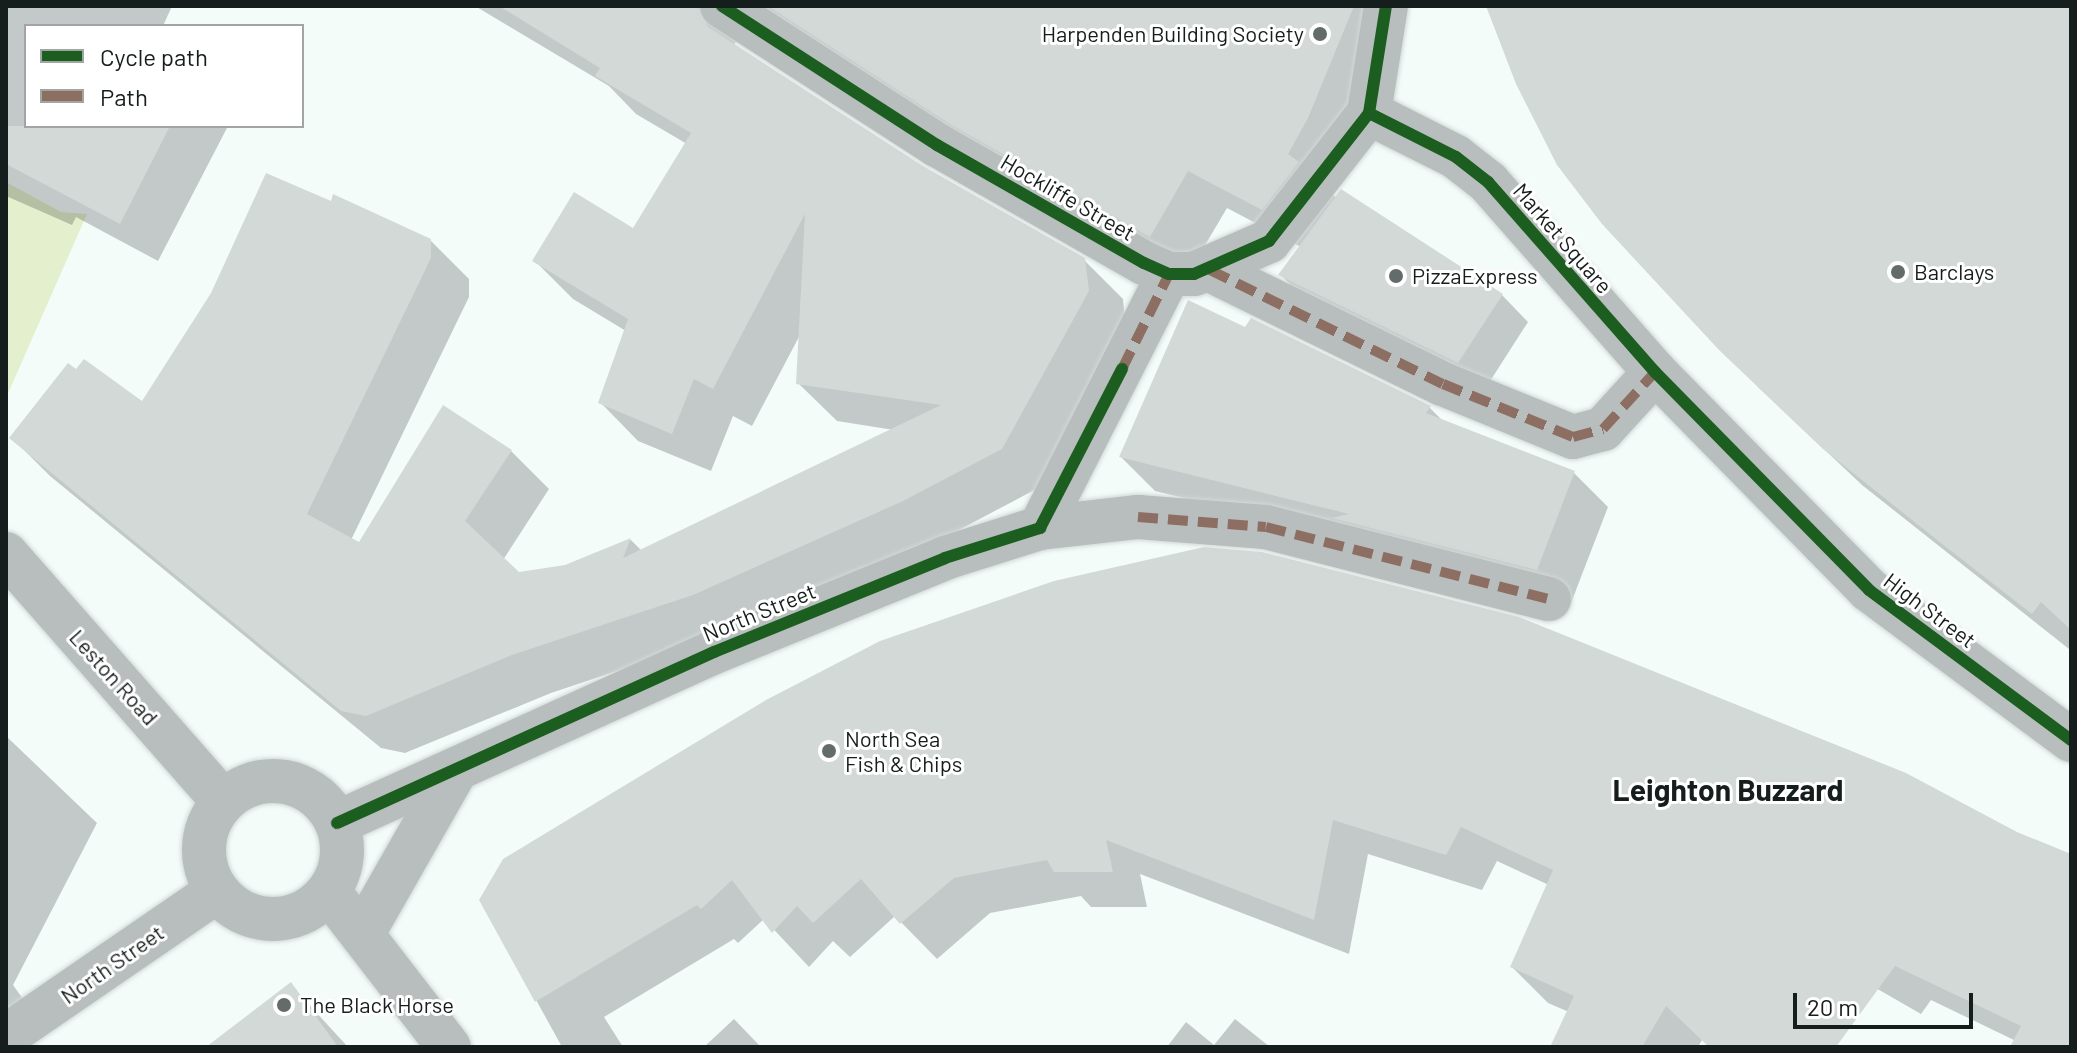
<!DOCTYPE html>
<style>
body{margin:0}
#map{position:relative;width:2077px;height:1053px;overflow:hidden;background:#f4fcfa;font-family:Barlow,sans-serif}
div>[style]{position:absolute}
.green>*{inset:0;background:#e3efcd}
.shadow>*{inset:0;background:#0003}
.building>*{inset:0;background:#d3d9d6}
.roads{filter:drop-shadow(0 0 2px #d1d8d6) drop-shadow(0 0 2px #d1d8d6)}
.minor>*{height:44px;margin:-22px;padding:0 22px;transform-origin:22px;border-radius:22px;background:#b8bdbe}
.minor>.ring{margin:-22px;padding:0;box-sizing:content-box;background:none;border:44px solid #b8bdbe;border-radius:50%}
.quiet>*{height:10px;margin-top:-5px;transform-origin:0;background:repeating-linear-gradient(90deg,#8d6e63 0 20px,transparent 0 30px)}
.cycleway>*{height:12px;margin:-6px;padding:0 6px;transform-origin:6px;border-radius:6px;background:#1b5e20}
.dots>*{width:22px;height:22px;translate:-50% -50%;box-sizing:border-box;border:4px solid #fff;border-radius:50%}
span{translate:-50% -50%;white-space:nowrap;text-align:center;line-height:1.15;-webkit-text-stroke:6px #fff;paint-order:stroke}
.poi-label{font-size:22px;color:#151e1c}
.right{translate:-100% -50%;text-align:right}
.left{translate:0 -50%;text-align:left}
.street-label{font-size:22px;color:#151e1c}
.district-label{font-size:30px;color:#151e1c;font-weight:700}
.frame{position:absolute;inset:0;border:8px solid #151e1c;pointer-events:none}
.legend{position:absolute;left:24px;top:24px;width:280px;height:104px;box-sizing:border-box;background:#fff;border:2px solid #a1a5a4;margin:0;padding:10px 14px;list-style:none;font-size:24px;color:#151e1c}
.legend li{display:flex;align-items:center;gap:16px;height:40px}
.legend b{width:40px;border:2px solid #a1a5a4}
.scale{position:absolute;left:1793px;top:993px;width:180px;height:36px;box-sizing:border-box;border:4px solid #151e1c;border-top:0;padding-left:10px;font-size:24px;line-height:28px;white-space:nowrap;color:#151e1c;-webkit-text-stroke:6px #fff;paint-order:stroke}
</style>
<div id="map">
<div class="green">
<div style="clip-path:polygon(6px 182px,61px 212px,87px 214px,6px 398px)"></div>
</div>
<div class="shadow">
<div style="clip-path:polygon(6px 6px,172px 6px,163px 26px,26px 26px,26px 126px,228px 126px,158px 261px,76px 217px,72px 225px,6px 196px)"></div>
<div style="clip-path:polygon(475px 6px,1381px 6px,1326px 191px,1502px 295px,1528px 322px,1485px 389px,1307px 302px,1281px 275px,1301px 247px,1227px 208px,1188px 274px,748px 22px,734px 45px,922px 168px,1084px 260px,1123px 299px,1126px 330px,1040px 487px,942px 539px,731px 633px,551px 693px,405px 753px,381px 748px,50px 476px,12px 438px,143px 404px,332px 203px,430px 240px,469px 279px,469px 297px,351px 540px,360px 545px,511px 451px,549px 489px,503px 560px,518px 574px,565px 567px,631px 540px,642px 551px,894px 430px,837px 421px,798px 383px,801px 333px,752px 426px,733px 416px,711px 471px,638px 441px,600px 402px,626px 331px,573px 299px,534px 260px,634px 231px,687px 144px,636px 114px,609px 86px)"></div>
<div style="clip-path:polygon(1488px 6px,2071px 6px,2069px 649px,1862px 485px,1758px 387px)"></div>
<div style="clip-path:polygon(1429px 407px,1444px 422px,1574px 473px,1608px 507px,1571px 603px,1368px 551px,1357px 540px,1155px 491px,1121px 457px)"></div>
<div style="clip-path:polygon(767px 702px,2071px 864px,2071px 1047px,2012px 1047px,2016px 1041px,1931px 1000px,1921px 1014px,1740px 910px,1836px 1047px,1710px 1047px,1702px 1040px,1698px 1047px,1552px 1047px,1569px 1012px,1548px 1003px,1512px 967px,1549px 885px,1497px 861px,1482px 890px,1368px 854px,1349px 954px,1140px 874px,1147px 907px,1091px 907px,1081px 896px,990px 913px,937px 959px,895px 916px,850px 957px,833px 941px,809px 967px,764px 919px,738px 943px,734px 939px,604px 1017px,623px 1047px,562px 1047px,481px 900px)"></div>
<div style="clip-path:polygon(6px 736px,97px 823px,13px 985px,23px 999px,6px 1010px)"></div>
<div style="clip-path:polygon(291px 985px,348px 1047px,209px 1047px)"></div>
<div style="clip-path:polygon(734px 1019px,761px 1047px,704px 1047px)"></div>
<div style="clip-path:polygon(1235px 1019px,1270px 1047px,1167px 1047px,1186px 1022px,1214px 1045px)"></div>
</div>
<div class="building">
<div style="clip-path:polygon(499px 6px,697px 6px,708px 27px,923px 166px,1085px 258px,1089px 291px,1002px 449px,903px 501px,693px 595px,512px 655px,366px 716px,341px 711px,9px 438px,68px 363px,76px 369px,84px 359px,142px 401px,211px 293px,266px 173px,331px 201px,333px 194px,431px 239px,431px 258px,307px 514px,359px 542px,443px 405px,512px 450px,465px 521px,519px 572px,565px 565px,631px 538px,623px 558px,941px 405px,796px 384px,805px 214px,713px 389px,694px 379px,672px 434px,598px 403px,628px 319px,532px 261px,574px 192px,633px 228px,691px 133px,595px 76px,600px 68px)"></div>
<div style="clip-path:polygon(768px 6px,1354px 6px,1308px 118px,1288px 154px,1299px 162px,1262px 210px,1188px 171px,1150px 237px,950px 124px)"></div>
<div style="clip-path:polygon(1486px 6px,2071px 6px,2071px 630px,2041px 602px,2032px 614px,1946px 547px,1823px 449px,1719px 350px,1602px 224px,1557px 165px,1516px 84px)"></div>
<div style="clip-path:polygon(6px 126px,170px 126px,120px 224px,6px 164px)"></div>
<div style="clip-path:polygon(1341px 189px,1503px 294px,1458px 363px,1278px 275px)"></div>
<div style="clip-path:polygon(1188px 300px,1245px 327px,1251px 318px,1431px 406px,1426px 413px,1575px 471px,1537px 570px,1332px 518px,1349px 514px,1119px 457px)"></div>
<div style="clip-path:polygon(1204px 547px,1262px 552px,1519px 617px,1906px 773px,2017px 832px,2071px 854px,2071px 1047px,2010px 1047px,2021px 1026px,1895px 966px,1836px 1047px,1709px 1047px,1666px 1006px,1642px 1047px,1550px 1047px,1574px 996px,1510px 967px,1553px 870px,1461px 827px,1446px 855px,1333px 820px,1314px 920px,1106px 840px,1113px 872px,1054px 872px,1047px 860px,954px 878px,900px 924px,861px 879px,813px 923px,797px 906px,772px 933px,732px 880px,701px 909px,697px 905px,535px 1002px,479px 900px,503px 859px,766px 700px,880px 641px,1054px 581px)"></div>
<div style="clip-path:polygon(291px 982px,338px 1047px,206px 1047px)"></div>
</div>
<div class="roads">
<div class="minor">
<div style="left:722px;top:6px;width:256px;rotate:32.9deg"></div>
<div style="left:937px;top:145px;width:238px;rotate:29.7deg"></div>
<div style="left:1144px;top:263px;width:27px;rotate:24deg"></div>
<div style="left:1169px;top:274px;width:25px"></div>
<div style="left:1194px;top:274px;width:82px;rotate:-23.7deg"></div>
<div style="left:1269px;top:241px;width:162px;rotate:-52deg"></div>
<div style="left:1369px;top:113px;width:108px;rotate:-81deg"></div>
<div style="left:1369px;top:113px;width:97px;rotate:26.8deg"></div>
<div style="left:1456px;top:157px;width:41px;rotate:38deg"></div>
<div style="left:1488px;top:182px;width:253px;rotate:48.7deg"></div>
<div style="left:1655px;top:372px;width:305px;rotate:45.5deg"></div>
<div style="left:1869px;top:590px;width:252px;rotate:36.6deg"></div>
<div style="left:1210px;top:270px;width:259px;rotate:26.1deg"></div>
<div style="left:1443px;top:384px;width:140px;rotate:22.2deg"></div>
<div style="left:1573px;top:437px;width:31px;rotate:-15deg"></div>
<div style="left:1603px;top:429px;width:77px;rotate:-47.6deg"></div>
<div style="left:1040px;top:528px;width:99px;rotate:-6.4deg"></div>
<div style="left:1138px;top:517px;width:128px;rotate:4.5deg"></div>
<div style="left:1266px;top:527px;width:292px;rotate:14.3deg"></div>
<div style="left:6px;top:554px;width:329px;rotate:48.7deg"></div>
<div class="ring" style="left:204px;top:781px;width:94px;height:94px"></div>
<div style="left:337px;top:823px;width:414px;rotate:-24.4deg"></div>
<div style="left:714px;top:652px;width:249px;rotate:-22.1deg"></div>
<div style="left:945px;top:558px;width:100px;rotate:-17.5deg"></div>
<div style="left:1040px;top:528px;width:285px;rotate:-63.1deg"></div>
<div style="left:329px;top:892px;width:196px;rotate:52.3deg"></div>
<div style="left:363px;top:933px;width:188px;rotate:-60.3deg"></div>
<div style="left:6px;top:1036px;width:256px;rotate:-34.5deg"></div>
</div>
</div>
<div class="quiet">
<div style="left:1210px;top:270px;width:259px;rotate:26.1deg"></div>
<div style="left:1443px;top:384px;width:140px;rotate:22.2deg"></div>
<div style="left:1573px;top:437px;width:31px;rotate:-15deg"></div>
<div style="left:1603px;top:429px;width:77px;rotate:-47.6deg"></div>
<div style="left:1122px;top:369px;width:106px;rotate:-63.7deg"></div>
<div style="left:1138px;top:517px;width:128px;rotate:4.5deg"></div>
<div style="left:1266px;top:527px;width:292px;rotate:14.3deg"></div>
</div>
<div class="cycleway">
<div style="left:722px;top:6px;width:256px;rotate:32.9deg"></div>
<div style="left:937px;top:145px;width:238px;rotate:29.7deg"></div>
<div style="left:1144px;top:263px;width:27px;rotate:24deg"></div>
<div style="left:1169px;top:274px;width:25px"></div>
<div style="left:1194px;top:274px;width:82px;rotate:-23.7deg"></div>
<div style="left:1269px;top:241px;width:162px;rotate:-52deg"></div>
<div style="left:1369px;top:113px;width:108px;rotate:-81deg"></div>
<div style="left:1369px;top:113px;width:97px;rotate:26.8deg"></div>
<div style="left:1456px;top:157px;width:41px;rotate:38deg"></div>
<div style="left:1488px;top:182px;width:253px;rotate:48.7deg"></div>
<div style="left:1655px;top:372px;width:305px;rotate:45.5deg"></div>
<div style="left:1869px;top:590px;width:252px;rotate:36.6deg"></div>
<div style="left:337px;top:823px;width:414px;rotate:-24.4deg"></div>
<div style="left:714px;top:652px;width:249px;rotate:-22.1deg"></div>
<div style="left:945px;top:558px;width:100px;rotate:-17.5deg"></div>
<div style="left:1040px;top:528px;width:179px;rotate:-62.7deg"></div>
</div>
<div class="dots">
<div style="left:1320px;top:34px;background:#636c6a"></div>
<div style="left:1898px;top:272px;background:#636c6a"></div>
<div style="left:1396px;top:276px;background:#636c6a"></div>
<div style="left:829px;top:751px;background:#636c6a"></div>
<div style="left:284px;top:1005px;background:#636c6a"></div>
</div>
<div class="poi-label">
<span class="right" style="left:1304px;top:34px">Harpenden Building Society</span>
<span class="left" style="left:1914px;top:272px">Barclays</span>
<span class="left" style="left:1412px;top:276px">PizzaExpress</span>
<span class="left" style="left:845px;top:751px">North Sea<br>Fish &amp; Chips</span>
<span class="left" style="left:300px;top:1005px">The Black Horse</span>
</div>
<div class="street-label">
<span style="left:1068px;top:197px;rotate:30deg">Hockliffe Street</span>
<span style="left:1563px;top:238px;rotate:49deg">Market Square</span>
<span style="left:1930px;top:610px;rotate:37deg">High Street</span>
<span style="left:759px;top:612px;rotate:-22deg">North Street</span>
<span style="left:114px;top:677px;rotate:48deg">Leston Road</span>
<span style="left:112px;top:964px;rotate:-35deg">North Street</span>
</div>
<div class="district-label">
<span style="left:1728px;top:789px">Leighton Buzzard</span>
</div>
<div class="frame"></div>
<ul class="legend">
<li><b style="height:10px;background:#1b5e20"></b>Cycle path</li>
<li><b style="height:10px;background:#8d6e63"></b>Path</li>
</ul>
<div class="scale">20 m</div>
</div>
